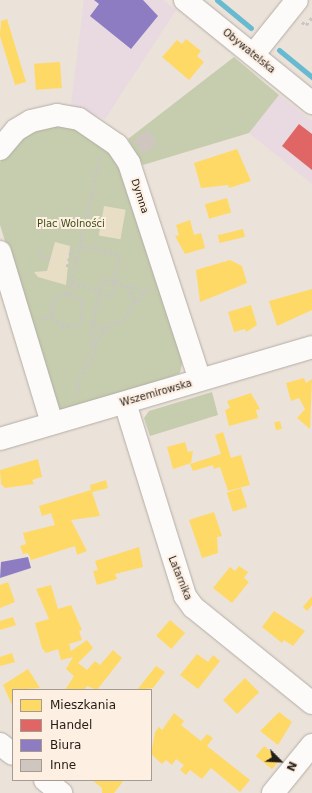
<!DOCTYPE html>
<meta charset="utf-8">
<style>
body{margin:0}
#map{position:relative;width:312px;height:793px;overflow:hidden;background:#ebe2d9;font-family:"DejaVu Sans",sans-serif}
div>[style]{position:absolute}
.commercial>*{inset:0;background:#e8dae0}
.green>*{inset:0;background:#c6cdae}
.sand>*{inset:0;background:#e8dec6;transform-origin:0 0}
.homes>*{inset:0;background:#ffd966;transform-origin:0 0}
.shops>*{inset:0;background:#e06666}
.offices>*{inset:0;background:#8e7cc3}
.stream>*{height:5px;margin:-2.5px;padding:0 2.5px;transform-origin:2.5px;border-radius:2.5px;background:#68bad1}
.building>*{inset:0;background:#cec6bf;transform-origin:0 0}
.path>*{height:2.5px;margin-top:-1.25px;transform-origin:0;background:repeating-linear-gradient(90deg,#c8c5c2 0 3px,transparent 0 6px)}
.roads{filter:drop-shadow(0 0 1px #b4ada6) drop-shadow(0 0 1px #b4ada6)}
.minor>*{height:22px;margin:-11px;padding:0 11px;transform-origin:11px;border-radius:11px;background:#fcfbf9}
span{translate:-50% -50%;white-space:nowrap;text-align:center;line-height:1.15;-webkit-text-stroke:4px #fdefe2;paint-order:stroke}
.street-label{font-size:10px;color:#231c17}
.park-label{font-size:10px;color:#3c4f13}
.legend{position:absolute;left:12px;top:689px;width:140px;height:92px;box-sizing:border-box;background:#fdefe2;border:1px solid #a69b91;margin:0;padding:5px 7px;list-style:none;font-size:12px;color:#231c17}
.legend li{display:flex;align-items:center;gap:8px;height:20px}
.legend b{width:20px;border:1px solid #a69b91}
.north{position:absolute;left:260px;top:741px;width:40px;height:40px;-webkit-text-stroke:3px #fdefe2;paint-order:stroke;rotate:114deg;font-size:11px;font-weight:700;line-height:16px;text-align:center;color:#231c17}
.north::after{content:'';display:block;margin:auto;width:14px;height:18px;background:#231c17;clip-path:polygon(50% 0,100% 100%,50% 72%,0 100%)}
</style>
<div id="map">
<div class="commercial">
<div style="clip-path:polygon(84px 0,163px 0,176px 10px,105px 119px,71px 105px)"></div>
<div style="clip-path:polygon(279px 95px,312px 121px,312px 184px,249px 133px)"></div>
</div>
<div class="green">
<div style="clip-path:polygon(234px 57px,279px 95px,249px 133px,143px 165px,128px 139px)"></div>
<div style="clip-path:polygon(49px 124px,76px 126px,113px 150px,183px 359px,180px 373px,144px 388px,60px 410px,56px 405px,0 225px,0 163px,3px 156px,15px 139px)"></div>
<div style="clip-path:polygon(212px 392px,218px 415px,150px 436px,144px 418px,149px 411px)"></div>
</div>
<div class="sand">
<div style="left:104px;top:206px;width:22px;height:30px;rotate:10deg"></div>
<div style="clip-path:polygon(55px 242px,70px 246px,66px 285px,38px 277px,34px 272px,47px 271px)"></div>
</div>
<div class="homes">
<div style="clip-path:polygon(7px 19px,26px 82px,15px 85px,0 36px,1px 21px)"></div>
<div style="clip-path:polygon(186px 39px,201px 51px,197px 56px,204px 62px,189px 80px,162px 57px,177px 40px,182px 44px)"></div>
<div style="left:60px;top:62px;width:26px;height:26px;rotate:86deg"></div>
<div style="clip-path:polygon(237px 149px,251px 181px,229px 188px,228px 185px,201px 188px,194px 163px)"></div>
<div style="left:227px;top:198px;width:15px;height:23px;rotate:74deg"></div>
<div style="clip-path:polygon(190px 220px,194px 235px,201px 233px,205px 248px,185px 254px,175px 236px,179px 235px,176px 225px)"></div>
<div style="left:243px;top:229px;width:8px;height:26px;rotate:76deg"></div>
<div style="clip-path:polygon(230px 260px,242px 266px,247px 283px,200px 302px,196px 270px)"></div>
<div style="clip-path:polygon(312px 289px,312px 310px,277px 326px,269px 301px)"></div>
<div style="clip-path:polygon(251px 305px,257px 325px,246px 332px,245px 329px,234px 332px,228px 312px)"></div>
<div style="clip-path:polygon(304px 378px,306px 383px,312px 379px,310px 429px,297px 418px,305px 409px,299px 398px,291px 401px,286px 383px)"></div>
<div style="clip-path:polygon(251px 393px,260px 409px,256px 410px,258px 418px,229px 426px,225px 410px,230px 408px,227px 401px)"></div>
<div style="left:280px;top:421px;width:8px;height:6px;rotate:76deg"></div>
<div style="clip-path:polygon(223px 432px,231px 458px,241px 455px,250px 485px,228px 491px,220px 467px,214px 469px,213px 465px,193px 471px,190px 464px,221px 454px,215px 435px)"></div>
<div style="clip-path:polygon(185px 442px,188px 452px,193px 451px,191px 463px,173px 469px,167px 447px)"></div>
<div style="clip-path:polygon(38px 459px,42px 477px,32px 480px,34px 484px,5px 488px,1px 484px,0 470px)"></div>
<div style="clip-path:polygon(106px 480px,108px 488px,92px 492px,100px 516px,71px 520px,87px 551px,77px 555px,75px 546px,31px 560px,28px 553px,23px 554px,20px 546px,26px 544px,23px 533px,55px 525px,51px 513px,42px 516px,39px 506px,91px 490px,90px 485px)"></div>
<div style="left:241px;top:488px;width:20px;height:15px;rotate:72deg"></div>
<div style="clip-path:polygon(214px 512px,222px 536px,217px 537px,218px 553px,202px 558px,189px 520px)"></div>
<div style="clip-path:polygon(139px 547px,143px 567px,115px 574px,117px 579px,97px 585px,93px 571px,98px 570px,95px 561px)"></div>
<div style="clip-path:polygon(239px 566px,248px 572px,244px 578px,249px 582px,232px 603px,213px 588px,230px 567px,235px 571px)"></div>
<div style="clip-path:polygon(8px 582px,15px 602px,0 608px,0 585px)"></div>
<div style="clip-path:polygon(51px 585px,58px 609px,71px 605px,82px 630px,79px 631px,82px 640px,69px 644px,71px 651px,87px 640px,93px 648px,78px 663px,87px 670px,95px 661px,100px 665px,113px 650px,122px 658px,97px 690px,87px 686px,84px 690px,65px 690px,74px 676px,66px 669px,73px 657px,61px 660px,58px 649px,46px 653px,42px 648px,35px 623px,49px 619px,36px 589px)"></div>
<div style="clip-path:polygon(312px 596px,312px 605px,307px 611px,303px 607px)"></div>
<div style="clip-path:polygon(274px 611px,305px 631px,293px 646px,284px 640px,282px 643px,262px 627px)"></div>
<div style="clip-path:polygon(13px 617px,16px 625px,0 630px,0 621px)"></div>
<div style="left:170px;top:620px;width:20px;height:21px;rotate:41deg"></div>
<div style="clip-path:polygon(12px 653px,15px 662px,0 666px,0 657px)"></div>
<div style="clip-path:polygon(197px 654px,208px 662px,213px 655px,220px 661px,198px 689px,180px 675px)"></div>
<div style="clip-path:polygon(156px 666px,165px 672px,153px 688px,137px 690px)"></div>
<div style="clip-path:polygon(28px 669px,40px 688px,13px 690px,13px 707px,3px 685px)"></div>
<div style="left:245px;top:678px;width:20px;height:31px;rotate:45deg"></div>
<div style="clip-path:polygon(279px 712px,292px 722px,278px 745px,260px 731px)"></div>
<div style="clip-path:polygon(174px 713px,184px 721px,181px 725px,201px 741px,207px 734px,213px 738px,207px 746px,250px 780px,240px 792px,211px 768px,202px 779px,190px 770px,186px 775px,180px 770px,184px 765px,176px 759px,172px 765px,166px 760px,162px 764px,151px 754px,155px 732px,159px 727px,162px 730px)"></div>
<div style="left:264px;top:746px;width:21px;height:13px;rotate:39deg"></div>
<div style="clip-path:polygon(92px 780px,124px 780px,114px 793px,102px 793px,102px 788px)"></div>
</div>
<div class="shops">
<div style="clip-path:polygon(299px 124px,312px 134px,312px 170px,282px 146px)"></div>
</div>
<div class="offices">
<div style="clip-path:polygon(94px 0,143px 0,158px 16px,131px 49px,90px 16px,99px 4px)"></div>
<div style="clip-path:polygon(28px 557px,31px 568px,0 578px,1px 562px)"></div>
</div>
<div class="stream">
<div style="left:217px;top:0;width:44px;rotate:39.5deg"></div>
<div style="left:279px;top:50px;width:43px;rotate:39.3deg"></div>
</div>
<div class="building">
<div style="left:148px;top:130px;width:17px;height:17px;rotate:57deg"></div>
</div>
<div class="path">
<div style="left:302px;top:22px;width:5px;rotate:37deg"></div>
<div style="left:306px;top:25px;width:10px;rotate:-53deg"></div>
<div style="left:80px;top:246px;width:41px;rotate:12.7deg"></div>
<div style="left:120px;top:255px;width:29px;rotate:102deg"></div>
<div style="left:114px;top:283px;width:38px;rotate:12deg"></div>
<div style="left:41px;top:250px;width:6px;rotate:90deg"></div>
<div style="left:41px;top:256px;width:10px;rotate:17deg"></div>
<div style="left:67px;top:267px;width:17px;rotate:-77deg"></div>
<div style="left:71px;top:250px;width:7px;rotate:16deg"></div>
<div style="left:71px;top:283px;width:30px;rotate:14deg"></div>
<div style="left:100px;top:290px;width:44px;rotate:101.8deg"></div>
<div style="left:91px;top:333px;width:19px;rotate:74deg"></div>
<div style="left:96px;top:351px;width:31px;rotate:121deg"></div>
<div style="left:80px;top:378px;width:19px;rotate:102deg"></div>
<div style="left:128px;top:286px;width:17px;rotate:65deg"></div>
<div style="left:135px;top:301px;width:4px"></div>
<div style="left:139px;top:301px;width:13px;rotate:-61deg"></div>
<div style="left:99px;top:293px;width:12px;rotate:14deg"></div>
<div style="left:111px;top:296px;width:13px;rotate:-77deg"></div>
<div style="left:114px;top:283px;width:12px;rotate:-166deg"></div>
<div style="left:102px;top:280px;width:10px;rotate:101deg"></div>
<div style="left:52px;top:316px;width:13px;rotate:45deg"></div>
<div style="left:61px;top:325px;width:7px;rotate:8deg"></div>
<div style="left:68px;top:326px;width:7px;rotate:-8deg"></div>
<div style="left:75px;top:325px;width:10px;rotate:-45deg"></div>
<div style="left:82px;top:318px;width:17px;rotate:-90deg"></div>
<div style="left:82px;top:301px;width:15px;rotate:-152deg"></div>
<div style="left:40px;top:320px;width:13px;rotate:-18deg"></div>
<div style="left:52px;top:316px;width:11px;rotate:-95deg"></div>
<div style="left:51px;top:305px;width:12px;rotate:-55deg"></div>
<div style="left:58px;top:295px;width:11px;rotate:-5deg"></div>
<div style="left:69px;top:294px;width:142px;rotate:-77.4deg"></div>
<div style="left:92px;top:324px;width:14px;rotate:34deg"></div>
<div style="left:104px;top:332px;width:17px;rotate:126deg"></div>
<div style="left:102px;top:328px;width:23px;rotate:-20deg"></div>
<div style="left:124px;top:320px;width:22px;rotate:-60deg"></div>
</div>
<div class="roads">
<div class="minor">
<div style="left:185px;top:0;width:164px;rotate:39deg"></div>
<div style="left:253px;top:55px;width:70px;rotate:-51.3deg"></div>
<div style="left:0;top:149px;width:25px;rotate:-50deg"></div>
<div style="left:16px;top:130px;width:17px;rotate:-31deg"></div>
<div style="left:31px;top:121px;width:27px;rotate:-13deg"></div>
<div style="left:57px;top:115px;width:22px;rotate:10deg"></div>
<div style="left:79px;top:119px;width:46px;rotate:34.4deg"></div>
<div style="left:117px;top:145px;width:22px;rotate:56deg"></div>
<div style="left:129px;top:163px;width:228px;rotate:71.9deg"></div>
<div style="left:0;top:252px;width:179px;rotate:73.1deg"></div>
<div style="left:125px;top:403px;width:202px;rotate:72.7deg"></div>
<div style="left:185px;top:596px;width:14px;rotate:54deg"></div>
<div style="left:193px;top:607px;width:153px;rotate:38.9deg"></div>
<div style="left:0;top:439px;width:325px;rotate:-16.4deg"></div>
<div style="left:0;top:744px;width:16px;rotate:38deg"></div>
<div style="left:45px;top:780px;width:21px;rotate:39deg"></div>
<div style="left:273px;top:793px;width:62px;rotate:-50.9deg"></div>
</div>
</div>
<div class="street-label">
<span style="left:249px;top:51px;rotate:39deg">Obywatelska</span>
<span style="left:140px;top:196px;rotate:72deg">Dymna</span>
<span style="left:156px;top:393px;rotate:-16deg">Wszemirowska</span>
<span style="left:180px;top:578px;rotate:68deg">Latarnika</span>
</div>
<div class="park-label">
<span style="left:71px;top:224px">Plac Wolności</span>
</div>
<ul class="legend">
<li><b style="height:11px;background:#ffd966"></b>Mieszkania</li>
<li><b style="height:11px;background:#e06666"></b>Handel</li>
<li><b style="height:11px;background:#8e7cc3"></b>Biura</li>
<li><b style="height:11px;background:#cec6bf"></b>Inne</li>
</ul>
<div class="north">N</div>
</div>
